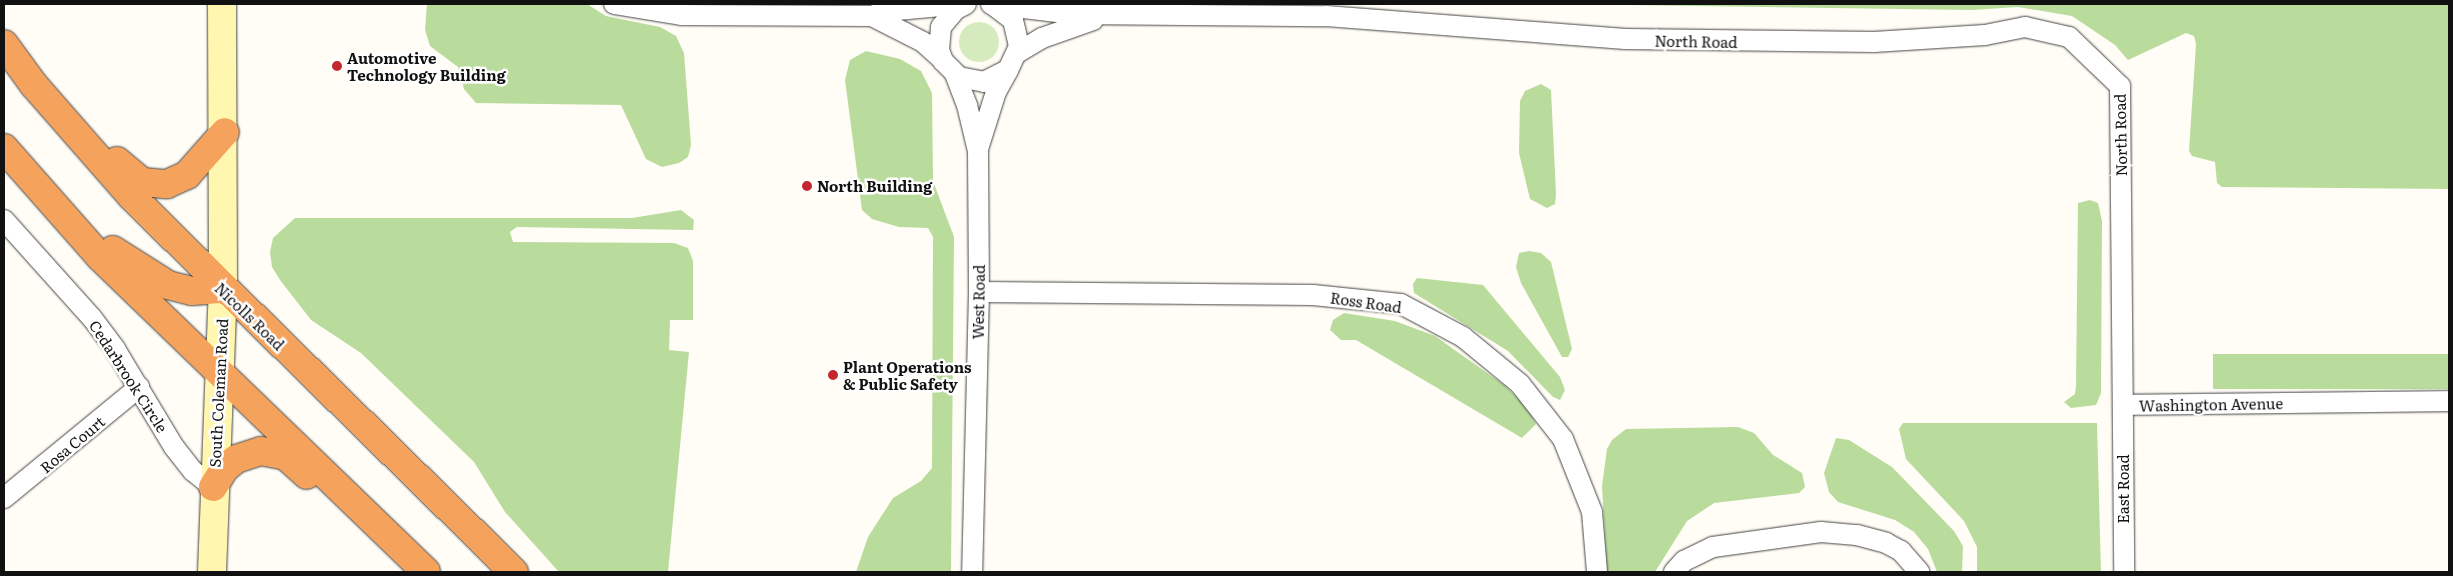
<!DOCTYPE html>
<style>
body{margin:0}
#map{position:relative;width:2453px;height:576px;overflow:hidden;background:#fffdf5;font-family:Literata,serif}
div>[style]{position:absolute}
.green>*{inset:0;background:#d5ebbd}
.round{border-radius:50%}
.forest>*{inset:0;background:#b9dc9c;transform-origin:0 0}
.roads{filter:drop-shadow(0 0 1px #444) drop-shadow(0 0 1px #444)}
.street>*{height:20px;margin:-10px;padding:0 10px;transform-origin:10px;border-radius:10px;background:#fff}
.secondary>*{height:28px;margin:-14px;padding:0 14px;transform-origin:14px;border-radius:14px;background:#fff6b0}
.highway>*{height:28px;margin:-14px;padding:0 14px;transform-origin:14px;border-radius:14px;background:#f5a25d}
.dots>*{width:14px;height:14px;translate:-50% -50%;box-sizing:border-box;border:2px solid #fff;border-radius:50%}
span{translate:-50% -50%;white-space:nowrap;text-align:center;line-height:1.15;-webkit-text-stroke:5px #fff;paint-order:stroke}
.street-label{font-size:15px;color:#111}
.poi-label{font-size:15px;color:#111;font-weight:700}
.left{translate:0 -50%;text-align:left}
.frame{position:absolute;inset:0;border:5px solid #111;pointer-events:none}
</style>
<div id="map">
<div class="green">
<div class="round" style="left:959px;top:22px;width:40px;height:40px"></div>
</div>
<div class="forest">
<div style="clip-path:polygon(427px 4px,587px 4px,606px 16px,660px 27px,676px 36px,684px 53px,691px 145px,688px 157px,679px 163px,662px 167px,646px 159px,621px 105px,476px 103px,464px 89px,458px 67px,430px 46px,425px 30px)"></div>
<div style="clip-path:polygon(1559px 4px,2449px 4px,2449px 189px,2222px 187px,2217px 183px,2215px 162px,2192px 156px,2189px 151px,2196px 44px,2194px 36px,2186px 33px,2128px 60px,2115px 45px,2072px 16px,2018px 7px,1972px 10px)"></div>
<div style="clip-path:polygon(866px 51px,900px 59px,921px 71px,932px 93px,933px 181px,954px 237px,951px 572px,856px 572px,868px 537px,893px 498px,921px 481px,932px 468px,933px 237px,928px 228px,899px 227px,872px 219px,862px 210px,845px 80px,850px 60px)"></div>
<div style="clip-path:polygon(1541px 84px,1551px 90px,1556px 194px,1555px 204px,1547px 208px,1530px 199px,1519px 153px,1520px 101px,1525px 91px)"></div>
<div style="clip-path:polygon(2090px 200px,2098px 203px,2102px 221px,2101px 393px,2096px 405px,2071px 408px,2064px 402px,2075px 394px,2076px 386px,2078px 203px)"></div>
<div style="clip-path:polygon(681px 210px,694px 220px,693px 230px,517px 227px,510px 232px,513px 242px,674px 243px,688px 248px,693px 261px,693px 320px,670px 320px,669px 350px,689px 352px,668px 572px,559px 572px,505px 512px,474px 462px,361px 353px,311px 320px,280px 280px,272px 267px,270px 252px,273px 238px,295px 218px,632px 218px)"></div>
<div style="clip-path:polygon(1529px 251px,1541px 253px,1551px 262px,1572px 349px,1568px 357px,1562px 357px,1521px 283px,1516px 267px,1519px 253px)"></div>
<div style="clip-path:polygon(1417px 278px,1483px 285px,1560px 377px,1565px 390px,1560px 400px,1553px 397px,1508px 351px,1414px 293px,1413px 284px)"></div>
<div style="clip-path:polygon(1344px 313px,1395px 321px,1435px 336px,1504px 385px,1527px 407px,1536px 424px,1522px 438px,1356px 340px,1341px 340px,1330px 330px,1333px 320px)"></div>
<div style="left:2213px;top:354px;width:236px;height:35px"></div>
<div style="clip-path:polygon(1903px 423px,2097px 423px,2101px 572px,1977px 572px,1977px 547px,1964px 521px,1906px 459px,1899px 429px)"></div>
<div style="clip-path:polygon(1738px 427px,1754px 433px,1773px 455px,1802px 473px,1805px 487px,1799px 493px,1714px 503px,1687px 521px,1655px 572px,1607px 572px,1602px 486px,1607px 449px,1612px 440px,1626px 429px)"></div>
<div style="clip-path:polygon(1836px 438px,1849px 440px,1892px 467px,1954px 531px,1963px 546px,1962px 572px,1937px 572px,1928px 549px,1914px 532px,1895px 520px,1838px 502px,1829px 492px,1824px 473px)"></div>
</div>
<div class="roads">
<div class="street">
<div style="left:614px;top:4px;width:68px;rotate:9.3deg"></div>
<div style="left:681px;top:15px;width:191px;rotate:0.3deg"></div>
<div style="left:872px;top:16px;width:15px;rotate:-20deg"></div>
<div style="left:886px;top:11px;width:77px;rotate:-5.2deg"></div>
<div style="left:966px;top:4px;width:11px;rotate:153deg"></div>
<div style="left:956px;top:9px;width:23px;rotate:130deg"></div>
<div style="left:941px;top:27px;width:23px;rotate:95deg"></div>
<div style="left:939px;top:50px;width:12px;rotate:70deg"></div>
<div style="left:943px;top:61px;width:23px;rotate:45deg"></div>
<div style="left:959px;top:77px;width:25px;rotate:11deg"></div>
<div style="left:984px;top:82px;width:27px;rotate:-27deg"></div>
<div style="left:1008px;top:70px;width:26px;rotate:-65deg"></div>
<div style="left:1019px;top:46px;width:27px;rotate:-103deg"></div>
<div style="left:1013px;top:20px;width:25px;rotate:-143deg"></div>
<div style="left:991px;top:4px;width:83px;rotate:7deg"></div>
<div style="left:1073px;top:14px;width:253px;rotate:0.5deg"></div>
<div style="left:1326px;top:16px;width:300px;rotate:4.4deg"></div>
<div style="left:1625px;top:39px;width:249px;rotate:0.7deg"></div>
<div style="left:1874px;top:42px;width:111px;rotate:-3.6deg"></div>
<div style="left:1985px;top:35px;width:41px;rotate:-11.3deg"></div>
<div style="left:2025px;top:27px;width:45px;rotate:12.8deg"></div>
<div style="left:2069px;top:37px;width:71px;rotate:43.9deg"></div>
<div style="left:2120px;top:86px;width:486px;rotate:89.5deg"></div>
<div style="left:872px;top:16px;width:57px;rotate:27deg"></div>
<div style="left:923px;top:42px;width:25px;rotate:42deg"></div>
<div style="left:1017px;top:53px;width:29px;rotate:-31deg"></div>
<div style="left:1042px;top:38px;width:54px;rotate:-19.4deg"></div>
<div style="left:955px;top:74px;width:33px;rotate:69deg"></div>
<div style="left:967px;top:105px;width:47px;rotate:76.6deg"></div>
<div style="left:978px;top:151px;width:141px;rotate:89.6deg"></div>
<div style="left:979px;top:292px;width:280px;rotate:91.4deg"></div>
<div style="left:978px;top:149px;width:60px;rotate:-72.5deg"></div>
<div style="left:996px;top:92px;width:25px;rotate:-61deg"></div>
<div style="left:4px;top:220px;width:132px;rotate:48.1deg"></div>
<div style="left:92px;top:318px;width:39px;rotate:53deg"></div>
<div style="left:115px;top:349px;width:114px;rotate:59deg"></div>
<div style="left:174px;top:447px;width:31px;rotate:52deg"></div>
<div style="left:193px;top:471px;width:26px;rotate:39deg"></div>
<div style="left:979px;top:292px;width:334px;rotate:0.5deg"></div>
<div style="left:1313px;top:295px;width:88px;rotate:5.8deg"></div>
<div style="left:1401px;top:304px;width:70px;rotate:28deg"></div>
<div style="left:1463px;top:337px;width:74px;rotate:39.5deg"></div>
<div style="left:1520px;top:384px;width:70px;rotate:52deg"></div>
<div style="left:1563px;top:439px;width:79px;rotate:68.3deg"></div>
<div style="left:1592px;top:512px;width:60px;rotate:85.2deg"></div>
<div style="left:2123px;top:405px;width:326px;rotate:-0.7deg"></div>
<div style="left:4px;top:498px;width:175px;rotate:-39.4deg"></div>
<div style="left:1674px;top:572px;width:15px;rotate:-48deg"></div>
<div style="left:1684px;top:561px;width:32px;rotate:-26deg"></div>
<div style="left:1713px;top:547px;width:109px;rotate:-7.9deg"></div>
<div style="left:1821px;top:532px;width:36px;rotate:5deg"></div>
<div style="left:1857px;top:535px;width:30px;rotate:15deg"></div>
<div style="left:1886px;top:543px;width:17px;rotate:28deg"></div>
<div style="left:1901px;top:551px;width:28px;rotate:49deg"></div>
</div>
<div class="secondary">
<div style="left:212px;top:572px;width:283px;rotate:-87.8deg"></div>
<div style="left:223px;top:289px;width:285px;rotate:-90.2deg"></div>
</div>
<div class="highway">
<div style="left:4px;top:44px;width:51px;rotate:53.8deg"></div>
<div style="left:34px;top:85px;width:149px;rotate:48.8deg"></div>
<div style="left:132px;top:197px;width:535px;rotate:44.47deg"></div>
<div style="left:4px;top:148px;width:145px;rotate:48.6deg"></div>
<div style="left:100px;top:257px;width:453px;rotate:44deg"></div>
<div style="left:117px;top:161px;width:33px;rotate:40deg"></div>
<div style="left:142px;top:182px;width:25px;rotate:5deg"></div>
<div style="left:167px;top:184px;width:22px;rotate:-24deg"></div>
<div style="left:187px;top:175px;width:57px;rotate:-48.5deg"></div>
<div style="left:113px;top:250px;width:65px;rotate:32.5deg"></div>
<div style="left:168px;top:285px;width:25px;rotate:14deg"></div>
<div style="left:192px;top:291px;width:31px;rotate:-4deg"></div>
<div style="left:213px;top:487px;width:22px;rotate:-58deg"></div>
<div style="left:225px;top:468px;width:14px;rotate:-39deg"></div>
<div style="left:236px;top:459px;width:26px;rotate:-18deg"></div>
<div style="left:261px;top:451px;width:25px;rotate:11deg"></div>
<div style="left:286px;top:456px;width:28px;rotate:42deg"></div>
</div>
</div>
<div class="dots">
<div style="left:337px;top:66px;background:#c4262e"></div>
<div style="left:807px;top:186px;background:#c4262e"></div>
<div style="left:833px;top:375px;background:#c4262e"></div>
</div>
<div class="street-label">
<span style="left:1696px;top:41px;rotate:1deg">North Road</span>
<span style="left:2120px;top:135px;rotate:-91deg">North Road</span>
<span style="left:978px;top:302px;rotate:-89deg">West Road</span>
<span style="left:1366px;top:302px;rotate:8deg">Ross Road</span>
<span style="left:250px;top:316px;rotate:44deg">Nicolls Road</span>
<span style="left:129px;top:376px;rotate:57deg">Cedarbrook Circle</span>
<span style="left:218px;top:393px;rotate:-87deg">South Coleman Road</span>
<span style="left:2211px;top:404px;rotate:-1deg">Washington Avenue</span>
<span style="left:72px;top:444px;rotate:-40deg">Rosa Court</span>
<span style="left:2123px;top:489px;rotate:-90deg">East Road</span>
</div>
<div class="poi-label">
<span class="left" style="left:347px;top:66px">Automotive<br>Technology Building</span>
<span class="left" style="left:817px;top:186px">North Building</span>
<span class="left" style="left:843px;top:375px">Plant Operations<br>&amp; Public Safety</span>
</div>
<div class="frame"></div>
</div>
